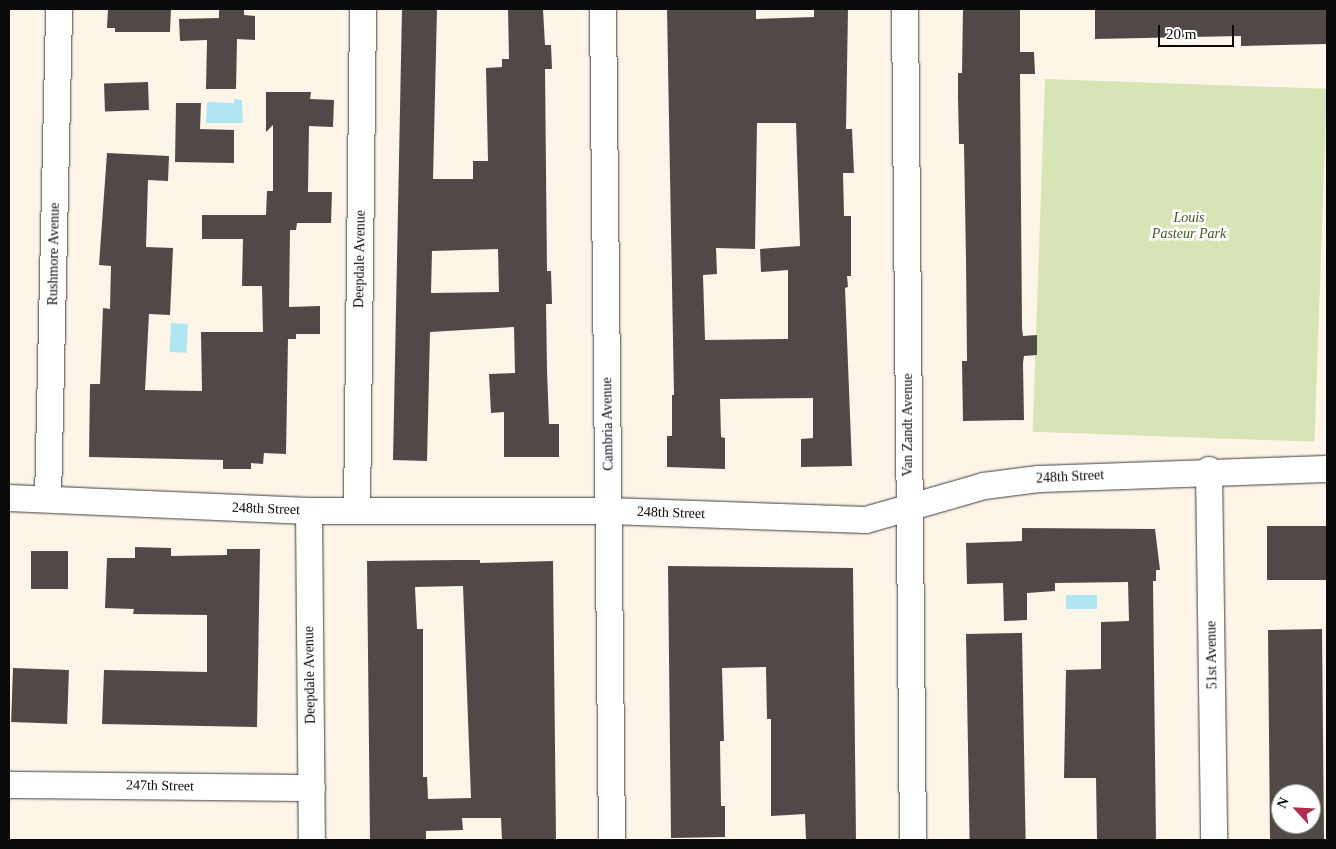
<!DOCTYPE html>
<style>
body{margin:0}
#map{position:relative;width:1336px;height:849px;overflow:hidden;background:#fdf5e8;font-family:"Times New Roman",serif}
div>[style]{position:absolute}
.green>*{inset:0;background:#d7e4b5;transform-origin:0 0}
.water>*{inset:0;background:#b0e6f1;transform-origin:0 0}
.building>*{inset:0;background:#514947;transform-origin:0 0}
.roads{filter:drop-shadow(0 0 1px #3d3d3d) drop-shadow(0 0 1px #3d3d3d)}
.street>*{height:26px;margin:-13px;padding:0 13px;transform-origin:13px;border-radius:13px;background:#fff}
span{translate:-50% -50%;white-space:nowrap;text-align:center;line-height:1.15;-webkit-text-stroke:5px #fff;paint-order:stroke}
.park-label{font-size:14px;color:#385b20;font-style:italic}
.street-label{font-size:14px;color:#0a0a0a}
.frame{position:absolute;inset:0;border:10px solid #0a0a0a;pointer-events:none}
.north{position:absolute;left:1271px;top:784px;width:50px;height:50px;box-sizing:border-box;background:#fff;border:1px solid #9d9d9d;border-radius:50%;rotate:295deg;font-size:14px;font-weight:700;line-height:20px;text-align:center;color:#0a0a0a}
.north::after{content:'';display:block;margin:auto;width:18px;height:22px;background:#ae2d4d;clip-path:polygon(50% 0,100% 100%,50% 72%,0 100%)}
.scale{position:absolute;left:1158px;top:25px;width:76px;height:22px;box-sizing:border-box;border:2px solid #0a0a0a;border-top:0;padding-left:6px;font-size:15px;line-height:18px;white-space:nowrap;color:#0a0a0a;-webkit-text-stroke:4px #fff;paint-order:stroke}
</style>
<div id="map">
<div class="green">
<div style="left:1045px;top:79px;width:282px;height:353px;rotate:2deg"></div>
</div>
<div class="water">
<div style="clip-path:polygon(234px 99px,242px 100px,243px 123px,206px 123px,207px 102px,234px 103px)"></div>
<div style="left:171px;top:323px;width:17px;height:29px;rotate:3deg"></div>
<div style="left:1097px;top:595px;width:14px;height:31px;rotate:90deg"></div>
</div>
<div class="building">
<div style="clip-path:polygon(108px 9px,171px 9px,170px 32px,115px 32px,115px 28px,107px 28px)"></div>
<div style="clip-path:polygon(219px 9px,244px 9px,244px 15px,255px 16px,255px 40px,237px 39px,236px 89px,206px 89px,207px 40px,180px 41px,179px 19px,219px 18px)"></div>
<div style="clip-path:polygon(evenodd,402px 9px,437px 9px,433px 179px,473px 179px,473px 161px,488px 161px,486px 68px,502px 67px,502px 59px,509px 59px,508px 9px,543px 9px,545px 45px,551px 45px,552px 69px,545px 69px,547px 271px,551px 271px,552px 304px,546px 304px,547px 370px,549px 424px,559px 424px,559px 457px,504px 457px,504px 412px,491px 413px,489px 374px,515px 373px,514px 327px,430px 332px,427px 461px,393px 460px,402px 9px,498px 249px,499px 292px,431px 293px,432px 251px,498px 249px)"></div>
<div style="clip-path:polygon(evenodd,667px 9px,756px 9px,756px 19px,814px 17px,814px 9px,848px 9px,846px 129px,852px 129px,854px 173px,843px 173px,844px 216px,851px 216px,851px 276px,847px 276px,848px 287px,845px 288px,852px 466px,801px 467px,801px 439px,813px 438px,813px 398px,720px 399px,721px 437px,725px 438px,725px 469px,667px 467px,667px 436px,672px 436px,672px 395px,674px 395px,667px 9px,757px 123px,796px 123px,800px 246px,760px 249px,761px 272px,788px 270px,788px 339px,705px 340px,703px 275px,717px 274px,716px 248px,755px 249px,757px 123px)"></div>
<div style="clip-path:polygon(963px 9px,1020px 9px,1020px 52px,1034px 52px,1035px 74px,1020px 74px,1022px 328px,1023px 336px,1037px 335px,1037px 355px,1024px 356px,1023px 363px,1024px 420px,963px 421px,962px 361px,967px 361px,966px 259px,964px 144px,959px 144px,958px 98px,958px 73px,962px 73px)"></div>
<div style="clip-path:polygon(1095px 9px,1327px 9px,1327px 44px,1241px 46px,1241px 36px,1095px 39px)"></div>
<div style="left:148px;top:82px;width:28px;height:44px;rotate:88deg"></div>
<div style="clip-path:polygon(266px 92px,311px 92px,310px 99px,334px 100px,333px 127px,309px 126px,308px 192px,332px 192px,331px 223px,297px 223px,296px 230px,290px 230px,289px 307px,320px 306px,320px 334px,296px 334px,296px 339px,288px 339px,286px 454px,264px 453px,263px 464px,251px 463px,251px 469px,223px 469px,223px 460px,89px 457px,90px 384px,100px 384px,103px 308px,110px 309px,111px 266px,99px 265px,107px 153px,169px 156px,168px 181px,148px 180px,146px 247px,173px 248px,170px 315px,149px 314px,145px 390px,202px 391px,201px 332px,263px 332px,262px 286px,242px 286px,243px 239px,202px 239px,202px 215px,266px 215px,267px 191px,273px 191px,273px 125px,266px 132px)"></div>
<div style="clip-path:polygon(176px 103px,201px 103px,200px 129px,234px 130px,234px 163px,175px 162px)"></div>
<div style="left:1267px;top:526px;width:60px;height:54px"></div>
<div style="clip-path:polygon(1022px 528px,1155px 529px,1160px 570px,1156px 570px,1156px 581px,1153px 581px,1156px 840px,1097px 840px,1096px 778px,1064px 778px,1066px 670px,1101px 669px,1101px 622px,1129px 621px,1128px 582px,1055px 583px,1055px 591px,1027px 593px,1027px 620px,1004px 621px,1003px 583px,967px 584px,966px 543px,1022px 541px)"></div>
<div style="clip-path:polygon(135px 547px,171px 548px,171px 556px,227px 555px,227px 549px,260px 549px,257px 727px,102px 724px,104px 670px,207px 672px,207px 615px,133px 614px,134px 609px,105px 608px,107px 558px,135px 558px)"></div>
<div style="left:31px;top:551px;width:37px;height:38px"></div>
<div style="clip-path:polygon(evenodd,457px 560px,480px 560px,480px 563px,553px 561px,556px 839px,502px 840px,501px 818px,462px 818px,463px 830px,426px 831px,426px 840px,370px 840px,367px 561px,457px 560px,463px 586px,471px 798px,428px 799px,427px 777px,423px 777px,423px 629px,417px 629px,415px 587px,463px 586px)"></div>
<div style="clip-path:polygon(668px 566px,853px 568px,856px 839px,806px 840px,805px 814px,771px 816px,771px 719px,767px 719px,766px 667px,722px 668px,724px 741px,720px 741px,721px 806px,725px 806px,725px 837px,671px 838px)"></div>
<div style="clip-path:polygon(evenodd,1322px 629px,1324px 839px,1270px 840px,1268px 630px,1322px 629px,1281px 794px,1311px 794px,1311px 824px,1281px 824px,1281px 794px)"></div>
<div style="left:1022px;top:633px;width:207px;height:56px;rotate:89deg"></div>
<div style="left:13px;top:668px;width:56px;height:54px;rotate:2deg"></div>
</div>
<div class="roads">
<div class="street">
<div style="left:603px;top:9px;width:831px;rotate:89.38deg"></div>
<div style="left:905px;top:9px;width:831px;rotate:89.45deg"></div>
<div style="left:1209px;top:470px;width:370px;rotate:89.2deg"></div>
<div style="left:9px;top:498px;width:300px;rotate:2.5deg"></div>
<div style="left:309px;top:511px;width:300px"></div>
<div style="left:609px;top:511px;width:257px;rotate:2deg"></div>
<div style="left:866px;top:520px;width:123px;rotate:-16.1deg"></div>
<div style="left:984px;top:486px;width:55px;rotate:-7.3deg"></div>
<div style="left:1039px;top:479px;width:288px;rotate:-2deg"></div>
<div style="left:48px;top:499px;width:490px;rotate:-88.7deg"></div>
<div style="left:357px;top:510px;width:501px;rotate:-89.31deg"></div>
<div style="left:309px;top:511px;width:329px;rotate:89.5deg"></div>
<div style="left:9px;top:785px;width:303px;rotate:0.6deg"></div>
</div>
</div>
<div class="park-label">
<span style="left:1189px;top:226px">Louis<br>Pasteur Park</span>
</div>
<div class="street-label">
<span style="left:54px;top:254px;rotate:-89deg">Rushmore Avenue</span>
<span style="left:360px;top:259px;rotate:-89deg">Deepdale Avenue</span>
<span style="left:608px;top:424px;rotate:-91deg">Cambria Avenue</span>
<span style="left:908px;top:425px;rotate:-90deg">Van Zandt Avenue</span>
<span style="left:1070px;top:477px;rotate:-3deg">248th Street</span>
<span style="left:266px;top:509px;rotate:2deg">248th Street</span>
<span style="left:671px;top:513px;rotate:2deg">248th Street</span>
<span style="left:1212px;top:655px;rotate:-91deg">51st Avenue</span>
<span style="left:310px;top:675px;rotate:-91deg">Deepdale Avenue</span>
<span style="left:160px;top:786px;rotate:1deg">247th Street</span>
</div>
<div class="frame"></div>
<div class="north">N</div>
<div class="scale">20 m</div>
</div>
